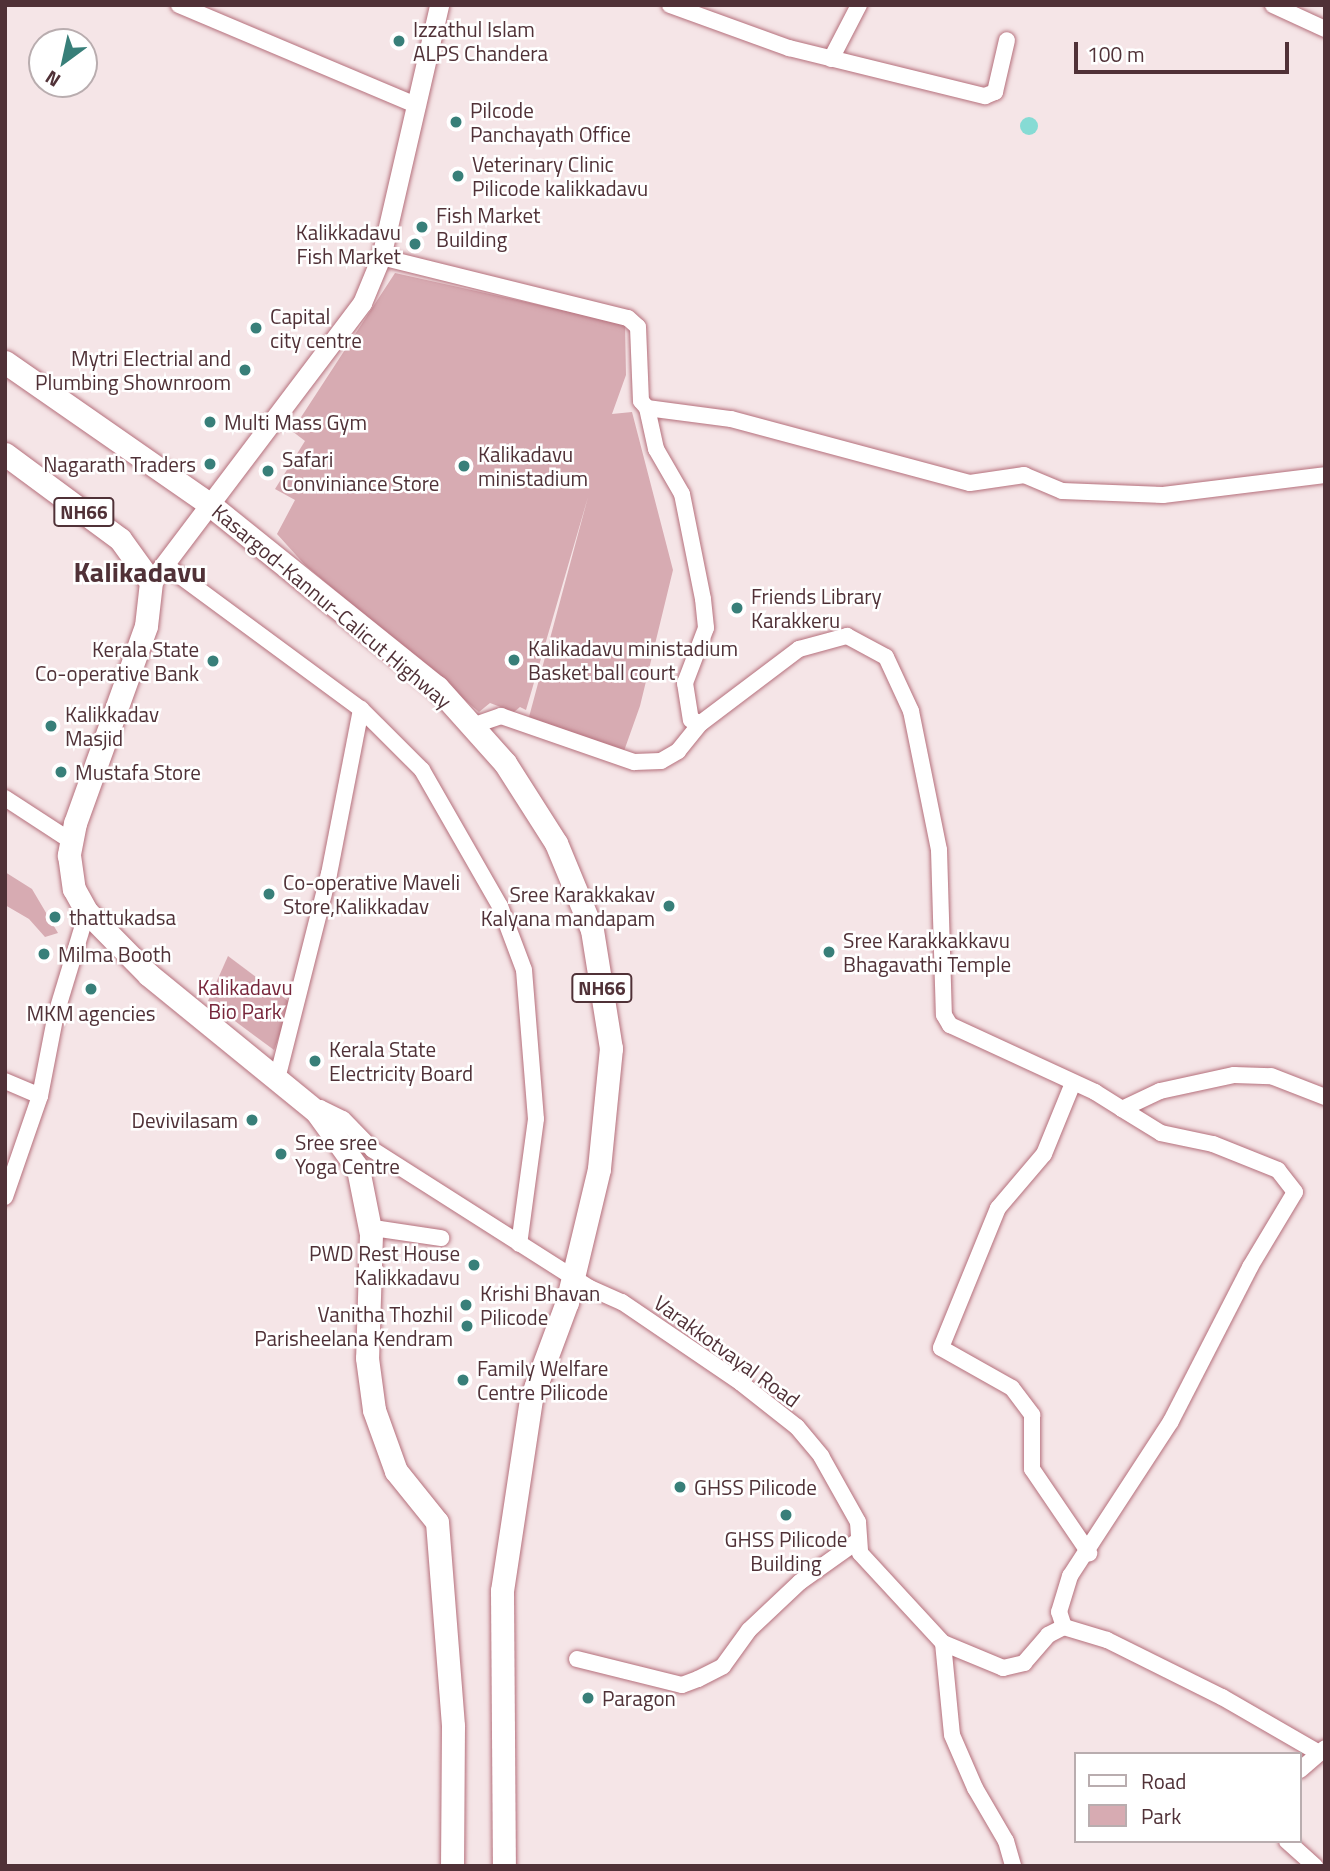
<!DOCTYPE html>
<style>
body{margin:0}
#map{position:relative;width:1330px;height:1871px;overflow:hidden;background:#f5e5e7;font-family:"Titillium Web",sans-serif}
div>[style]{position:absolute}
.green>*{inset:0;background:#d7abb2}
.water>*{inset:0;background:#86dbd4}
.round{border-radius:50%}
.roads{filter:drop-shadow(0 0 2px #b5707c) drop-shadow(0 0 2px #b5707c)}
.minor>*{height:16px;margin:-8px;padding:0 8px;transform-origin:8px;border-radius:8px;background:#fff}
.major>*{height:19px;margin:-9.5px;padding:0 9.5px;transform-origin:9.5px;border-radius:9.5px;background:#fff}
.highway>*{height:23px;margin:-11.5px;padding:0 11.5px;transform-origin:11.5px;border-radius:11.5px;background:#fff}
.dots>*{width:19px;height:19px;translate:-50% -50%;box-sizing:border-box;border:4px solid #fff;border-radius:50%}
span{translate:-50% -50%;white-space:nowrap;text-align:center;line-height:1.15;-webkit-text-stroke:5px #fff;paint-order:stroke}
.shield-label span{padding:2px 5px;background:#fff;border:2px solid;border-radius:5px;-webkit-text-stroke-width:0}
.shield-label{font-size:19px;color:#503137;font-weight:700}
.poi-label{font-size:21px;color:#503137}
.left{translate:0 -50%;text-align:left}
.right{translate:-100% -50%;text-align:right}
.street-label{font-size:21px;color:#503137}
.park-label{font-size:21px;color:#77263b}
.district-label{font-size:28px;color:#503137;font-weight:700}
.frame{position:absolute;inset:0;border:7px solid #503137;pointer-events:none}
.legend{position:absolute;left:1074px;top:1752px;width:228px;height:91px;box-sizing:border-box;background:#fff;border:2px solid #b9adaf;margin:0;padding:9px 12px;list-style:none;font-size:21px;color:#503137}
.legend li{display:flex;align-items:center;gap:14px;height:35px}
.legend b{width:35px;border:2px solid #b9adaf}
.north{position:absolute;left:28px;top:28px;width:70px;height:70px;box-sizing:border-box;background:#fff;border:2px solid #b9adaf;border-radius:50%;rotate:213deg;font-size:19px;font-weight:700;line-height:28px;text-align:center;color:#503137}
.north::after{content:'';display:block;margin:auto;width:24px;height:32px;background:#387f79;clip-path:polygon(50% 0,100% 100%,50% 72%,0 100%)}
.scale{position:absolute;left:1074px;top:42px;width:215px;height:32px;box-sizing:border-box;border:4px solid #503137;border-top:0;padding-left:9px;font-size:21px;line-height:24px;white-space:nowrap;color:#503137;-webkit-text-stroke:5px #fff;paint-order:stroke}
</style>
<div id="map">
<div class="green">
<div style="clip-path:polygon(395px 273px,625px 324px,626px 375px,612px 414px,632px 412px,673px 570px,640px 706px,624px 751px,529px 717px,588px 497px,526px 710px,520px 707px,514px 712px,490px 703px,479px 712px,305px 565px,277px 534px,295px 500px,275px 489px,305px 441px,292px 431px)"></div>
<div style="clip-path:polygon(5px 872px,32px 889px,58px 933px,45px 937px,29px 919px,5px 905px)"></div>
<div style="clip-path:polygon(228px 956px,291px 1003px,274px 1050px,208px 1001px)"></div>
</div>
<div class="water">
<div class="round" style="left:1020px;top:117px;width:18px;height:18px"></div>
</div>
<div class="roads">
<div class="minor">
<div style="left:179px;top:5px;width:259px;rotate:22.9deg"></div>
<div style="left:670px;top:5px;width:127px;rotate:19.9deg"></div>
<div style="left:789px;top:48px;width:202px;rotate:13.8deg"></div>
<div style="left:985px;top:96px;width:11px;rotate:-22deg"></div>
<div style="left:995px;top:92px;width:53px;rotate:-77deg"></div>
<div style="left:1273px;top:5px;width:57px;rotate:24.8deg"></div>
<div style="left:831px;top:59px;width:61px;rotate:-62.6deg"></div>
<div style="left:381px;top:257px;width:254px;rotate:13.9deg"></div>
<div style="left:628px;top:318px;width:13px;rotate:42deg"></div>
<div style="left:638px;top:327px;width:74px;rotate:87.7deg"></div>
<div style="left:641px;top:401px;width:9px;rotate:49deg"></div>
<div style="left:647px;top:408px;width:85px;rotate:7.5deg"></div>
<div style="left:731px;top:419px;width:247px;rotate:15deg"></div>
<div style="left:970px;top:483px;width:55px;rotate:-8.4deg"></div>
<div style="left:1024px;top:475px;width:41px;rotate:22.8deg"></div>
<div style="left:1062px;top:491px;width:101px;rotate:2.3deg"></div>
<div style="left:1163px;top:495px;width:163px;rotate:-7deg"></div>
<div style="left:647px;top:408px;width:42px;rotate:77.6deg"></div>
<div style="left:656px;top:449px;width:52px;rotate:60deg"></div>
<div style="left:682px;top:494px;width:107px;rotate:78.7deg"></div>
<div style="left:703px;top:599px;width:29px;rotate:84deg"></div>
<div style="left:706px;top:628px;width:59px;rotate:110.9deg"></div>
<div style="left:685px;top:683px;width:37px;rotate:81deg"></div>
<div style="left:691px;top:720px;width:10px;rotate:17deg"></div>
<div style="left:164px;top:564px;width:245px;rotate:36.4deg"></div>
<div style="left:361px;top:709px;width:86px;rotate:45deg"></div>
<div style="left:422px;top:770px;width:157px;rotate:60.2deg"></div>
<div style="left:500px;top:906px;width:68px;rotate:69.4deg"></div>
<div style="left:524px;top:970px;width:149px;rotate:85.4deg"></div>
<div style="left:536px;top:1119px;width:126px;rotate:97.7deg"></div>
<div style="left:472px;top:726px;width:31px;rotate:-19deg"></div>
<div style="left:501px;top:716px;width:141px;rotate:19.1deg"></div>
<div style="left:634px;top:762px;width:27px;rotate:-2deg"></div>
<div style="left:661px;top:761px;width:20px;rotate:-30deg"></div>
<div style="left:678px;top:751px;width:36px;rotate:-51deg"></div>
<div style="left:701px;top:723px;width:123px;rotate:-37.1deg"></div>
<div style="left:799px;top:649px;width:50px;rotate:-15.2deg"></div>
<div style="left:847px;top:636px;width:44px;rotate:28.3deg"></div>
<div style="left:886px;top:657px;width:60px;rotate:65.2deg"></div>
<div style="left:911px;top:711px;width:142px;rotate:78.6deg"></div>
<div style="left:939px;top:850px;width:165px;rotate:88.3deg"></div>
<div style="left:944px;top:1015px;width:12px;rotate:59deg"></div>
<div style="left:950px;top:1025px;width:160px;rotate:24.8deg"></div>
<div style="left:1095px;top:1092px;width:32px;rotate:32deg"></div>
<div style="left:1122px;top:1109px;width:42px;rotate:-25.3deg"></div>
<div style="left:1160px;top:1091px;width:76px;rotate:-12.2deg"></div>
<div style="left:1234px;top:1075px;width:37px;rotate:2deg"></div>
<div style="left:1271px;top:1076px;width:58px;rotate:21.3deg"></div>
<div style="left:5px;top:798px;width:79px;rotate:33.1deg"></div>
<div style="left:277px;top:1079px;width:211px;rotate:-75.8deg"></div>
<div style="left:329px;top:874px;width:168px;rotate:-79deg"></div>
<div style="left:5px;top:1081px;width:38px;rotate:23deg"></div>
<div style="left:1073px;top:1083px;width:77px;rotate:112.2deg"></div>
<div style="left:1044px;top:1154px;width:71px;rotate:130.4deg"></div>
<div style="left:998px;top:1208px;width:151px;rotate:112.2deg"></div>
<div style="left:941px;top:1348px;width:81px;rotate:29.4deg"></div>
<div style="left:1012px;top:1388px;width:34px;rotate:53deg"></div>
<div style="left:1032px;top:1415px;width:54px;rotate:90deg"></div>
<div style="left:1032px;top:1469px;width:102px;rotate:55.8deg"></div>
<div style="left:316px;top:1111px;width:5px;rotate:-37deg"></div>
<div style="left:320px;top:1108px;width:25px;rotate:26deg"></div>
<div style="left:343px;top:1119px;width:43px;rotate:45.9deg"></div>
<div style="left:373px;top:1150px;width:257px;rotate:32.5deg"></div>
<div style="left:590px;top:1288px;width:35px;rotate:24deg"></div>
<div style="left:622px;top:1302px;width:144px;rotate:34.2deg"></div>
<div style="left:741px;top:1383px;width:71px;rotate:38.2deg"></div>
<div style="left:797px;top:1427px;width:38px;rotate:50deg"></div>
<div style="left:821px;top:1456px;width:76px;rotate:60.7deg"></div>
<div style="left:858px;top:1522px;width:31px;rotate:86deg"></div>
<div style="left:860px;top:1553px;width:122px;rotate:47.3deg"></div>
<div style="left:943px;top:1643px;width:92px;rotate:84.4deg"></div>
<div style="left:952px;top:1735px;width:58px;rotate:66.5deg"></div>
<div style="left:975px;top:1788px;width:61px;rotate:59.7deg"></div>
<div style="left:1006px;top:1841px;width:26px;rotate:74deg"></div>
<div style="left:5px;top:1197px;width:107px;rotate:-70.9deg"></div>
<div style="left:40px;top:1096px;width:84px;rotate:-79deg"></div>
<div style="left:56px;top:1014px;width:107px;rotate:-73.1deg"></div>
<div style="left:371px;top:1234px;width:10px;rotate:-29deg"></div>
<div style="left:380px;top:1229px;width:62px;rotate:8.4deg"></div>
<div style="left:1064px;top:1627px;width:16px;rotate:-108deg"></div>
<div style="left:1059px;top:1612px;width:38px;rotate:-73deg"></div>
<div style="left:1070px;top:1576px;width:185px;rotate:-56.9deg"></div>
<div style="left:1171px;top:1421px;width:173px;rotate:-62.8deg"></div>
<div style="left:1250px;top:1267px;width:87px;rotate:-59deg"></div>
<div style="left:1295px;top:1192px;width:28px;rotate:-128deg"></div>
<div style="left:1278px;top:1170px;width:70px;rotate:-158.2deg"></div>
<div style="left:1213px;top:1144px;width:53px;rotate:-168.1deg"></div>
<div style="left:1161px;top:1133px;width:46px;rotate:-148.4deg"></div>
<div style="left:943px;top:1643px;width:65px;rotate:22.6deg"></div>
<div style="left:1003px;top:1668px;width:22px;rotate:-13deg"></div>
<div style="left:1024px;top:1663px;width:37px;rotate:-49deg"></div>
<div style="left:1048px;top:1635px;width:18px;rotate:-27deg"></div>
<div style="left:1064px;top:1627px;width:45px;rotate:16.8deg"></div>
<div style="left:1107px;top:1640px;width:128px;rotate:26.4deg"></div>
<div style="left:1222px;top:1697px;width:112px;rotate:30deg"></div>
<div style="left:577px;top:1659px;width:108px;rotate:13.9deg"></div>
<div style="left:682px;top:1685px;width:17px;rotate:-21deg"></div>
<div style="left:698px;top:1679px;width:28px;rotate:-27deg"></div>
<div style="left:723px;top:1666px;width:44px;rotate:-54.2deg"></div>
<div style="left:749px;top:1630px;width:70px;rotate:-43.3deg"></div>
<div style="left:800px;top:1582px;width:72px;rotate:-35.4deg"></div>
<div style="left:1300px;top:1770px;width:33px;rotate:-41deg"></div>
<div style="left:1287px;top:1841px;width:38px;rotate:42deg"></div>
</div>
<div class="major">
<div style="left:151px;top:582px;width:350px;rotate:-52.9deg"></div>
<div style="left:362px;top:303px;width:50px;rotate:-67.6deg"></div>
<div style="left:381px;top:257px;width:259px;rotate:-77deg"></div>
</div>
<div class="highway">
<div style="left:5px;top:362px;width:249px;rotate:34.8deg"></div>
<div style="left:209px;top:504px;width:292px;rotate:38.8deg"></div>
<div style="left:437px;top:687px;width:102px;rotate:48.2deg"></div>
<div style="left:505px;top:763px;width:95px;rotate:57.5deg"></div>
<div style="left:556px;top:843px;width:94px;rotate:67.5deg"></div>
<div style="left:592px;top:930px;width:120px;rotate:80.9deg"></div>
<div style="left:611px;top:1048px;width:122px;rotate:95.7deg"></div>
<div style="left:599px;top:1169px;width:137px;rotate:103.5deg"></div>
<div style="left:567px;top:1302px;width:103px;rotate:110.4deg"></div>
<div style="left:531px;top:1399px;width:194px;rotate:98.6deg"></div>
<div style="left:502px;top:1591px;width:275px;rotate:89.6deg"></div>
<div style="left:5px;top:454px;width:143px;rotate:36.5deg"></div>
<div style="left:120px;top:539px;width:53px;rotate:54.2deg"></div>
<div style="left:151px;top:582px;width:44px;rotate:96.5deg"></div>
<div style="left:146px;top:626px;width:209px;rotate:109.8deg"></div>
<div style="left:75px;top:823px;width:33px;rotate:101deg"></div>
<div style="left:69px;top:855px;width:34px;rotate:82deg"></div>
<div style="left:74px;top:889px;width:26px;rotate:61deg"></div>
<div style="left:87px;top:912px;width:88px;rotate:45.5deg"></div>
<div style="left:149px;top:975px;width:215px;rotate:39.2deg"></div>
<div style="left:316px;top:1111px;width:72px;rotate:54.1deg"></div>
<div style="left:358px;top:1169px;width:66px;rotate:78.7deg"></div>
<div style="left:371px;top:1234px;width:124px;rotate:91.8deg"></div>
<div style="left:367px;top:1358px;width:52px;rotate:82.3deg"></div>
<div style="left:374px;top:1410px;width:65px;rotate:70.2deg"></div>
<div style="left:396px;top:1471px;width:65px;rotate:51.2deg"></div>
<div style="left:437px;top:1522px;width:205px;rotate:85.5deg"></div>
<div style="left:453px;top:1726px;width:140px;rotate:90.4deg"></div>
</div>
</div>
<div class="dots">
<div style="left:399px;top:41px;background:#387f79"></div>
<div style="left:456px;top:122px;background:#387f79"></div>
<div style="left:458px;top:176px;background:#387f79"></div>
<div style="left:422px;top:227px;background:#387f79"></div>
<div style="left:415px;top:244px;background:#387f79"></div>
<div style="left:256px;top:328px;background:#387f79"></div>
<div style="left:245px;top:370px;background:#387f79"></div>
<div style="left:210px;top:422px;background:#387f79"></div>
<div style="left:210px;top:464px;background:#387f79"></div>
<div style="left:464px;top:466px;background:#387f79"></div>
<div style="left:268px;top:471px;background:#387f79"></div>
<div style="left:737px;top:608px;background:#387f79"></div>
<div style="left:514px;top:660px;background:#387f79"></div>
<div style="left:213px;top:661px;background:#387f79"></div>
<div style="left:51px;top:726px;background:#387f79"></div>
<div style="left:61px;top:772px;background:#387f79"></div>
<div style="left:269px;top:894px;background:#387f79"></div>
<div style="left:669px;top:906px;background:#387f79"></div>
<div style="left:55px;top:917px;background:#387f79"></div>
<div style="left:829px;top:952px;background:#387f79"></div>
<div style="left:44px;top:954px;background:#387f79"></div>
<div style="left:91px;top:989px;background:#387f79"></div>
<div style="left:315px;top:1061px;background:#387f79"></div>
<div style="left:252px;top:1120px;background:#387f79"></div>
<div style="left:281px;top:1154px;background:#387f79"></div>
<div style="left:474px;top:1265px;background:#387f79"></div>
<div style="left:466px;top:1305px;background:#387f79"></div>
<div style="left:467px;top:1326px;background:#387f79"></div>
<div style="left:463px;top:1380px;background:#387f79"></div>
<div style="left:680px;top:1487px;background:#387f79"></div>
<div style="left:786px;top:1515px;background:#387f79"></div>
<div style="left:588px;top:1698px;background:#387f79"></div>
</div>
<div class="shield-label">
<span style="left:84px;top:512px">NH66</span>
<span style="left:602px;top:988px">NH66</span>
</div>
<div class="poi-label">
<span class="left" style="left:413px;top:41px">Izzathul Islam<br>ALPS Chandera</span>
<span class="left" style="left:470px;top:122px">Pilcode<br>Panchayath Office</span>
<span class="left" style="left:472px;top:176px">Veterinary Clinic<br>Pilicode kalikkadavu</span>
<span class="left" style="left:436px;top:227px">Fish Market<br>Building</span>
<span class="right" style="left:401px;top:244px">Kalikkadavu<br>Fish Market</span>
<span class="left" style="left:270px;top:328px">Capital<br>city centre</span>
<span class="right" style="left:231px;top:370px">Mytri Electrial and<br>Plumbing Shownroom</span>
<span class="left" style="left:224px;top:422px">Multi Mass Gym</span>
<span class="left" style="left:478px;top:466px">Kalikadavu<br>ministadium</span>
<span class="left" style="left:282px;top:471px">Safari<br>Conviniance Store</span>
<span class="right" style="left:196px;top:464px">Nagarath Traders</span>
<span class="left" style="left:751px;top:608px">Friends Library<br>Karakkeru</span>
<span class="left" style="left:528px;top:660px">Kalikadavu ministadium<br>Basket ball court</span>
<span class="right" style="left:199px;top:661px">Kerala State<br>Co-operative Bank</span>
<span class="left" style="left:65px;top:726px">Kalikkadav<br>Masjid</span>
<span class="left" style="left:75px;top:772px">Mustafa Store</span>
<span class="left" style="left:283px;top:894px">Co-operative Maveli<br>Store,Kalikkadav</span>
<span class="right" style="left:655px;top:906px">Sree Karakkakav<br>Kalyana mandapam</span>
<span class="left" style="left:69px;top:917px">thattukadsa</span>
<span class="left" style="left:843px;top:952px">Sree Karakkakkavu<br>Bhagavathi Temple</span>
<span class="left" style="left:58px;top:954px">Milma Booth</span>
<span style="left:91px;top:1013px">MKM agencies</span>
<span class="left" style="left:329px;top:1061px">Kerala State<br>Electricity Board</span>
<span class="right" style="left:238px;top:1120px">Devivilasam</span>
<span class="left" style="left:295px;top:1154px">Sree sree<br>Yoga Centre</span>
<span class="right" style="left:460px;top:1265px">PWD Rest House<br>Kalikkadavu</span>
<span class="left" style="left:480px;top:1305px">Krishi Bhavan<br>Pilicode</span>
<span class="right" style="left:453px;top:1326px">Vanitha Thozhil<br>Parisheelana Kendram</span>
<span class="left" style="left:477px;top:1380px">Family Welfare<br>Centre Pilicode</span>
<span class="left" style="left:694px;top:1487px">GHSS Pilicode</span>
<span style="left:786px;top:1551px">GHSS Pilicode<br>Building</span>
<span class="left" style="left:602px;top:1698px">Paragon</span>
</div>
<div class="street-label">
<span style="left:332px;top:606px;rotate:40deg">Kasargod-Kannur-Calicut Highway</span>
<span style="left:727px;top:1351px;rotate:36deg">Varakkotvayal Road</span>
</div>
<div class="park-label">
<span style="left:245px;top:999px">Kalikadavu<br>Bio Park</span>
</div>
<div class="district-label">
<span style="left:140px;top:572px">Kalikadavu</span>
</div>
<div class="frame"></div>
<ul class="legend">
<li><b style="height:9px;background:#fff"></b>Road</li>
<li><b style="height:19px;background:#d7abb2"></b>Park</li>
</ul>
<div class="north">N</div>
<div class="scale">100 m</div>
</div>
